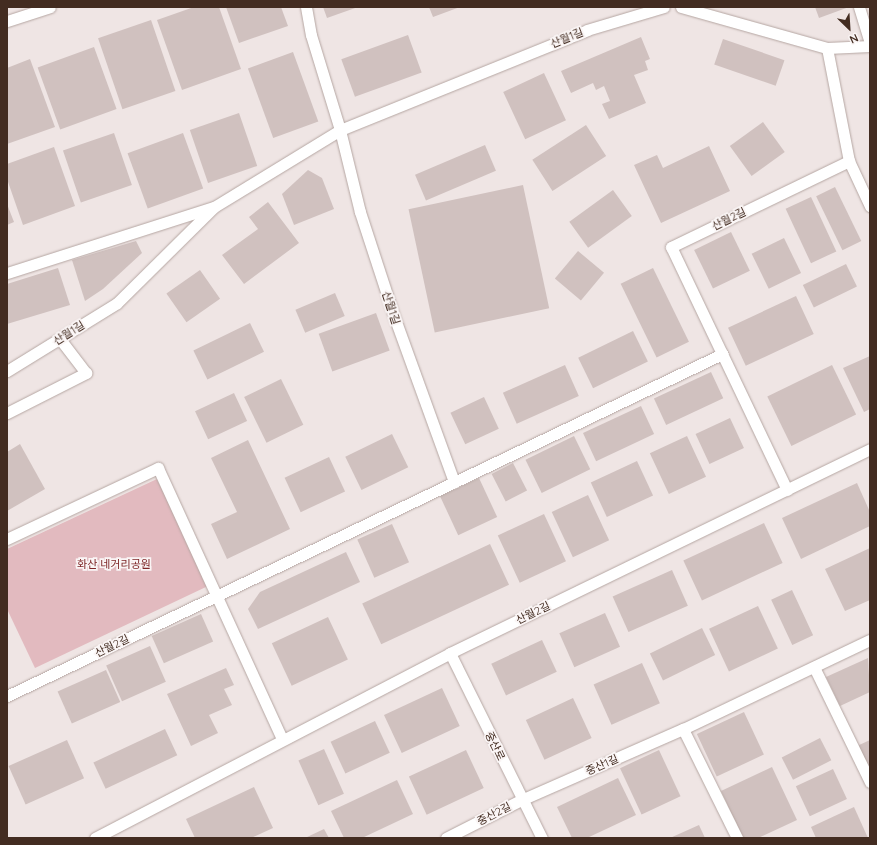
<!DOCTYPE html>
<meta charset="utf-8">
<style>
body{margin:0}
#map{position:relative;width:877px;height:845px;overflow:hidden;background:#efe5e4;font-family:Quicksand,"Noto Sans KR",sans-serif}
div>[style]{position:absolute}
.green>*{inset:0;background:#e2babf}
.building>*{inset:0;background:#d0c1bf;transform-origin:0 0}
.roads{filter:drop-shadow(0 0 1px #b5a6a2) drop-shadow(0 0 1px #b5a6a2)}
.service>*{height:11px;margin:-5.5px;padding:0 5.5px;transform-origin:5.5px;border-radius:5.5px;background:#fff}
.minor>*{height:11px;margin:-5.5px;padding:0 5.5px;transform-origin:5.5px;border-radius:5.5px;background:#fff}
.tertiary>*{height:11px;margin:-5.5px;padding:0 5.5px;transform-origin:5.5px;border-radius:5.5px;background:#fff}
span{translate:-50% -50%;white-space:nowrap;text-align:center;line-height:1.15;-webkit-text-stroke:3.5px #faf5f5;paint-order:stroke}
.street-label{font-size:11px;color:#432c21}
.park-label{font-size:11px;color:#7e2627}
.frame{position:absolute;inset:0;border:8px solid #432c21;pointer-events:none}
.north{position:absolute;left:829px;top:8px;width:40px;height:40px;-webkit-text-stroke:3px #faf5f5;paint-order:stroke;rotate:155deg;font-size:11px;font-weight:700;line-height:16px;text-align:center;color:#432c21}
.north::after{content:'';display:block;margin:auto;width:14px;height:18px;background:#432c21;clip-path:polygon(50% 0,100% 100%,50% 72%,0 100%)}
</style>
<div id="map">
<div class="green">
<div style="clip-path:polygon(157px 479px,208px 586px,35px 668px,7px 609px,7px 549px)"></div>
</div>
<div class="building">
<div style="clip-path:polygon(194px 7px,219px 7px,241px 69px,182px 90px,157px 20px)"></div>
<div style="clip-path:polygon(226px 7px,281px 7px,288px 26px,239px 43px)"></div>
<div style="clip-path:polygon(323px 7px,358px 7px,327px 18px)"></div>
<div style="clip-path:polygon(429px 7px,460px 7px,433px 17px)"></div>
<div style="clip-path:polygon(815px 7px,849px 7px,819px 18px)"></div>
<div style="left:151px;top:20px;width:75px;height:56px;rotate:71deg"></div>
<div style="left:408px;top:35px;width:40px;height:71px;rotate:70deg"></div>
<div style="clip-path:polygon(641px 37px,650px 59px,645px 61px,648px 70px,634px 75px,646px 103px,609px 119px,602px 104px,610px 101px,604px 86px,596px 90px,593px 83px,571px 93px,561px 71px)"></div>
<div style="left:723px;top:39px;width:65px;height:27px;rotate:19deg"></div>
<div style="left:94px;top:47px;width:66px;height:60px;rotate:70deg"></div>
<div style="left:293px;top:52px;width:74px;height:48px;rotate:70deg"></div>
<div style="clip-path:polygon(30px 59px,55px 127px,7px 144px,7px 68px)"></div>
<div style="left:544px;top:73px;width:52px;height:45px;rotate:65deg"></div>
<div style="left:239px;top:113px;width:56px;height:52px;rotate:71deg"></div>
<div style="left:763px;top:122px;width:37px;height:41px;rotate:54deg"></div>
<div style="left:586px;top:125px;width:37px;height:64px;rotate:57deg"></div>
<div style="left:114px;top:133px;width:55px;height:54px;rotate:71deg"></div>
<div style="left:183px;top:133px;width:59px;height:59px;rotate:70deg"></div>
<div style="left:485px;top:145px;width:28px;height:76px;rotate:67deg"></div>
<div style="clip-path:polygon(709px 146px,730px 191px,661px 223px,634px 165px,657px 155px,663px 168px)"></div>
<div style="clip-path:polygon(54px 147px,75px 206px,23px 225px,7px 179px,7px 164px)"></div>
<div style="clip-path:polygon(308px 170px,322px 178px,334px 209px,294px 225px,282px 194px)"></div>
<div style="left:523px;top:185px;width:126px;height:117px;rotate:78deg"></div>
<div style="left:835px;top:187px;width:60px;height:21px;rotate:64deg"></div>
<div style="left:613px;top:190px;width:32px;height:54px;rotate:54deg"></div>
<div style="left:811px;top:197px;width:60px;height:28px;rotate:65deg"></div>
<div style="clip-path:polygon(268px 202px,299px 243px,244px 284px,222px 255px,258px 229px,249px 217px)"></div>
<div style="clip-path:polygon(7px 204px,14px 222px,7px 225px)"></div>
<div style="left:731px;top:232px;width:43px;height:41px;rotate:64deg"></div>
<div style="left:784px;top:238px;width:39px;height:36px;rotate:64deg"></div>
<div style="clip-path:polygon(136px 241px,142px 253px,103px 289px,85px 301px,72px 260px)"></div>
<div style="left:578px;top:251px;width:34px;height:36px;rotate:40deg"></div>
<div style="left:846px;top:264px;width:25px;height:48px;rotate:64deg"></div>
<div style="clip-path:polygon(58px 268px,70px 305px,7px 324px,7px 284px)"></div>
<div style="left:653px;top:268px;width:82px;height:36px;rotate:64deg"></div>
<div style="left:200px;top:270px;width:35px;height:41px;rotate:55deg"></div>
<div style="left:335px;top:293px;width:25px;height:43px;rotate:67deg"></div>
<div style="left:796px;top:296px;width:42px;height:75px;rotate:65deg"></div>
<div style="left:376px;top:313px;width:40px;height:61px;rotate:70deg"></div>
<div style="left:250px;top:323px;width:32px;height:63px;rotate:64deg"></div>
<div style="left:633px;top:331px;width:34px;height:61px;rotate:64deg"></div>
<div style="clip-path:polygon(870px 356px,870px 409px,864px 412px,843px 368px)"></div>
<div style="left:565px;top:365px;width:34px;height:68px;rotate:66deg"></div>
<div style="left:832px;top:365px;width:55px;height:72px;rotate:64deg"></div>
<div style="left:711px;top:372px;width:29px;height:63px;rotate:65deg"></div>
<div style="left:281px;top:379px;width:51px;height:41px;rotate:64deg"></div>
<div style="left:234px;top:393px;width:31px;height:43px;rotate:65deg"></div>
<div style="left:484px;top:397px;width:35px;height:37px;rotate:65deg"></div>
<div style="left:641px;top:406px;width:31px;height:64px;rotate:65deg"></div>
<div style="left:730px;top:418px;width:33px;height:38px;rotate:65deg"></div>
<div style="left:392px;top:434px;width:37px;height:52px;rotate:64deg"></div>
<div style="left:574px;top:436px;width:37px;height:54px;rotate:64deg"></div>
<div style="left:687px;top:436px;width:45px;height:41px;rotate:65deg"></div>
<div style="clip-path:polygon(248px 440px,290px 529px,227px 559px,211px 524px,237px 512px,211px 458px)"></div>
<div style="clip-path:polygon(20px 444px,45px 489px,7px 511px,7px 452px)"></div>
<div style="left:329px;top:457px;width:38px;height:49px;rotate:65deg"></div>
<div style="left:637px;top:461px;width:38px;height:51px;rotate:65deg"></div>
<div style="left:513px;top:463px;width:31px;height:24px;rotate:63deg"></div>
<div style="left:479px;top:478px;width:43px;height:43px;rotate:65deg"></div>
<div style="clip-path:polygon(857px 483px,870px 512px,870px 526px,801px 559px,782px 518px)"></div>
<div style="left:588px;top:495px;width:50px;height:40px;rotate:65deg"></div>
<div style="left:544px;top:514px;width:52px;height:51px;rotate:65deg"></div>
<div style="left:764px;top:523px;width:44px;height:89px;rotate:65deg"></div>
<div style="left:392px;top:524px;width:42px;height:38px;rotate:66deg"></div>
<div style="left:490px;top:544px;width:45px;height:141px;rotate:65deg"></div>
<div style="clip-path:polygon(870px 548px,870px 600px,845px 611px,825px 569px)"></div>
<div style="clip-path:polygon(346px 552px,360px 582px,258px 629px,248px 609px,260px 592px)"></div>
<div style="left:672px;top:570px;width:39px;height:65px;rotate:66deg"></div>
<div style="left:792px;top:590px;width:50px;height:23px;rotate:65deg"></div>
<div style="left:758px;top:606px;width:47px;height:54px;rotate:65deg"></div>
<div style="left:605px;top:613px;width:37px;height:50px;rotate:66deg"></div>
<div style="left:201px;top:614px;width:30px;height:54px;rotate:66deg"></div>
<div style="left:328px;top:617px;width:47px;height:62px;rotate:65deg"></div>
<div style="left:702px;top:628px;width:30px;height:58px;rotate:64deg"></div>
<div style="left:542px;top:640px;width:35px;height:56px;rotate:65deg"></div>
<div style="left:150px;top:646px;width:39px;height:48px;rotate:66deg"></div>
<div style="clip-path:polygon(868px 658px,870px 692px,840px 706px,826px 677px)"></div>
<div style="left:642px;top:663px;width:44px;height:53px;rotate:66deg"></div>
<div style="clip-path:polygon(226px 668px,234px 685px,224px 689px,232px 705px,209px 715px,218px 733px,191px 746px,167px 694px)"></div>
<div style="left:106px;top:670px;width:35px;height:53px;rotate:66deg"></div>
<div style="left:442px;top:688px;width:42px;height:64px;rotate:65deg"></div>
<div style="left:573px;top:698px;width:44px;height:52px;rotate:65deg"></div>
<div style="left:744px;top:712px;width:47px;height:52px;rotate:65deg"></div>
<div style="left:375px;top:721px;width:35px;height:49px;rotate:65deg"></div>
<div style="left:165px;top:729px;width:29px;height:79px;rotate:65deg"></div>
<div style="left:820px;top:738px;width:25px;height:43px;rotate:63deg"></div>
<div style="left:67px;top:740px;width:42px;height:64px;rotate:66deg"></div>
<div style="clip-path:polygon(870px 740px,870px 773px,857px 746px)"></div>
<div style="left:324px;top:749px;width:49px;height:28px;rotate:66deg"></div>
<div style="left:466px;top:750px;width:42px;height:63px;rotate:65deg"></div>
<div style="left:659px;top:750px;width:51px;height:43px;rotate:65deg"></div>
<div style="clip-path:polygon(772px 767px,797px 820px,758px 838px,743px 838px,721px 791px)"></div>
<div style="left:833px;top:769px;width:33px;height:41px;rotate:65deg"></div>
<div style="clip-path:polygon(618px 778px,636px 815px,587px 838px,572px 838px,557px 807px)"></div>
<div style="clip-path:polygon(397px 780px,413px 814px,362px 838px,344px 838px,331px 811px)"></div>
<div style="clip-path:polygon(254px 787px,273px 828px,251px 838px,195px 838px,186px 819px)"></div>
<div style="clip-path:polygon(854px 807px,868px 838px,816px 838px,811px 827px)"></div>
<div style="clip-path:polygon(699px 825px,705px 838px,670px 838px)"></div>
<div style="clip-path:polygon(324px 829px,329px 838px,305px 838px)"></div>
</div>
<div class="roads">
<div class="service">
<div style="left:7px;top:413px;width:89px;rotate:-26.9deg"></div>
<div style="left:86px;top:373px;width:43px;rotate:-127.4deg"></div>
</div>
<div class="minor">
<div style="left:306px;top:7px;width:28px;rotate:80deg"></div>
<div style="left:311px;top:35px;width:99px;rotate:73deg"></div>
<div style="left:340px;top:130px;width:84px;rotate:76.3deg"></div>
<div style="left:360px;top:212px;width:109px;rotate:71.9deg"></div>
<div style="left:394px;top:316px;width:177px;rotate:70.1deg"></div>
<div style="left:681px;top:7px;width:152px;rotate:15.7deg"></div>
<div style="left:827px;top:48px;width:43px;rotate:-2.7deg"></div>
<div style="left:859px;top:7px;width:38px;rotate:73deg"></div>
<div style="left:827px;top:48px;width:115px;rotate:79deg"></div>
<div style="left:849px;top:161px;width:50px;rotate:65deg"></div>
<div style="left:7px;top:273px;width:217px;rotate:-17.7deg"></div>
<div style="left:214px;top:207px;width:148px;rotate:-31.4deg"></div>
<div style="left:340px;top:130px;width:266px;rotate:-22deg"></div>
<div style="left:587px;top:30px;width:80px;rotate:-16.6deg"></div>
<div style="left:7px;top:371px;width:129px;rotate:-31.7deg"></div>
<div style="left:117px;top:303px;width:134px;rotate:-44.7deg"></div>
<div style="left:787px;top:490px;width:269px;rotate:-115.5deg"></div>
<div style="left:671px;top:247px;width:198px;rotate:-25.8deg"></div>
<div style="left:7px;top:539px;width:167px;rotate:-25.2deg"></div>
<div style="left:158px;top:468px;width:298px;rotate:65.4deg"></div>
<div style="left:450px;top:653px;width:207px;rotate:63.6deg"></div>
<div style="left:814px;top:667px;width:128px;rotate:64deg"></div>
<div style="left:7px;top:696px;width:793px;rotate:-25.56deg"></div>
<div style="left:683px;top:729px;width:122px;rotate:63.6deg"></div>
<div style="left:95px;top:838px;width:400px;rotate:-27.5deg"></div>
<div style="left:450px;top:653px;width:467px;rotate:-25.9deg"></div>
<div style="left:446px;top:838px;width:84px;rotate:-26.9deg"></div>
<div style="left:521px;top:800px;width:177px;rotate:-23.7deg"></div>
<div style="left:683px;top:729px;width:207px;rotate:-25.5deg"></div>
</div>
<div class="tertiary">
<div style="left:7px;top:21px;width:45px;rotate:-18deg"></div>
</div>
</div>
<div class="street-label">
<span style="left:567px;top:38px;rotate:-22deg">산월1길</span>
<span style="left:729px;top:219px;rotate:-26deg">산월2길</span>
<span style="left:391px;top:308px;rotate:72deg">산월1길</span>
<span style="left:69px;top:333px;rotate:-32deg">산월1길</span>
<span style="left:533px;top:613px;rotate:-26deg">산월2길</span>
<span style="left:112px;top:646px;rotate:-26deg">산월2길</span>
<span style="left:495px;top:746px;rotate:64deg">중산로</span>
<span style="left:602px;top:765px;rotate:-24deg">중산1길</span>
<span style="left:494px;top:814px;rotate:-27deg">중산2길</span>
</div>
<div class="park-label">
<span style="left:114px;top:564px">화산 네거리공원</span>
</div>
<div class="frame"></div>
<div class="north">N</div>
</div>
